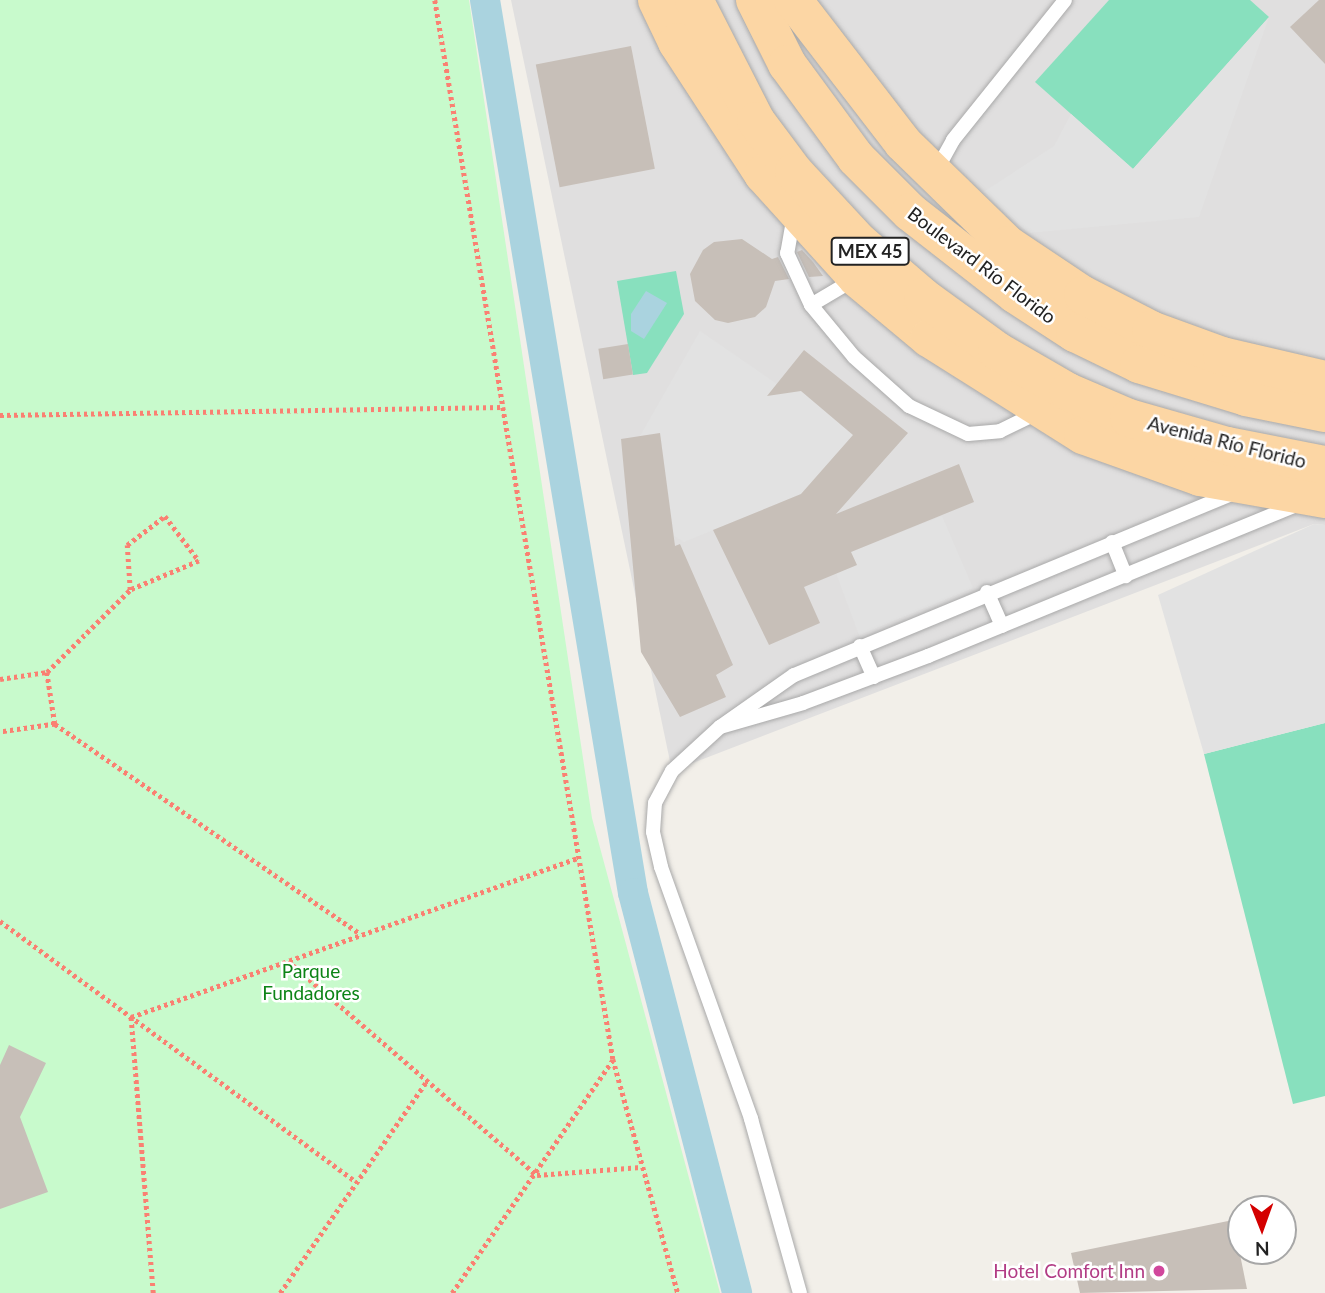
<!DOCTYPE html>
<meta charset="utf-8">
<style>
body{margin:0}
#map{position:relative;width:1325px;height:1293px;overflow:hidden;background:#f2efe9;font-family:Lato,sans-serif}
div>[style]{position:absolute}
.residential>*{inset:0;background:#e0dfdf}
.park>*{inset:0;background:#c8facc}
.pitch>*{inset:0;background:#88e0be}
.parking>*{inset:0;background:#e2e2e2}
.water>*{inset:0;background:#aad3df}
.canal>*{height:30px;margin:-15px;padding:0 15px;transform-origin:15px;border-radius:15px;background:#aad3df}
.building>*{inset:0;background:#c7bfb8;transform-origin:0 0}
.path>*{height:4.5px;margin-top:-2.25px;transform-origin:0;background:repeating-linear-gradient(90deg,#fa8072 0 3.5px,transparent 0 7px)}
.roads{filter:drop-shadow(0 0 2px #a9a9a9) drop-shadow(0 0 2px #a9a9a9)}
.lane>*{height:14px;margin:-7px;padding:0 7px;transform-origin:7px;border-radius:7px;background:#fff}
.primary>*{height:38px;margin:-19px;padding:0 19px;transform-origin:19px;border-radius:19px;background:#fcd6a4}
.dots>*{width:19px;height:19px;translate:-50% -50%;box-sizing:border-box;border:4px solid #fff;border-radius:50%}
span{translate:-50% -50%;white-space:nowrap;text-align:center;line-height:1.15;-webkit-text-stroke:5px #fff;paint-order:stroke}
.shield-label span{padding:2px 5px;background:#fff;border:2px solid;border-radius:5px;-webkit-text-stroke-width:0}
.shield-label{font-size:18px;color:#222;font-weight:700}
.street-label{font-size:19px;color:#222}
.park-label{font-size:19px;color:#0c8416}
.hotel-label{font-size:19px;color:#b23c85}
.right{translate:-100% -50%;text-align:right}
.north{position:absolute;left:1227px;top:1195px;width:70px;height:70px;box-sizing:border-box;background:#fff;border:2px solid #a7a7a7;border-radius:50%;rotate:179deg;font-size:19px;font-weight:700;line-height:28px;text-align:center;color:#222}
.north::after{content:'';display:block;margin:auto;width:24px;height:32px;background:#d40000;clip-path:polygon(50% 0,100% 100%,50% 72%,0 100%)}
</style>
<div id="map">
<div class="residential">
<div style="clip-path:polygon(511px 0,1325px 0,1325px 525px,1314px 524px,672px 771px)"></div>
</div>
<div class="park">
<div style="clip-path:polygon(0 0,469px 0,592px 818px,720px 1293px,0 1293px)"></div>
</div>
<div class="pitch">
<div style="clip-path:polygon(1109px 0,1250px 0,1269px 17px,1133px 169px,1035px 82px)"></div>
<div style="clip-path:polygon(676px 271px,684px 314px,647px 373px,633px 375px,617px 281px)"></div>
<div style="clip-path:polygon(1325px 723px,1325px 1096px,1293px 1104px,1204px 754px)"></div>
</div>
<div class="parking">
<div style="clip-path:polygon(1269px 17px,1199px 217px,1029px 233px,982px 193px,1054px 146px,1071px 114px,1133px 169px)"></div>
<div style="clip-path:polygon(700px 331px,777px 384px,801px 391px,853px 435px,801px 494px,684px 542px,674px 536px,660px 433px,640px 436px)"></div>
<div style="clip-path:polygon(942px 516px,973px 588px,859px 635px,836px 573px,857px 565px,851px 552px)"></div>
<div style="clip-path:polygon(1314px 524px,1325px 525px,1325px 723px,1204px 754px,1158px 595px)"></div>
</div>
<div class="water">
<div style="clip-path:polygon(646px 291px,667px 303px,644px 339px,631px 331px,631px 314px)"></div>
</div>
<div class="canal">
<div style="left:485px;top:0;width:905px;rotate:80.59deg"></div>
<div style="left:633px;top:893px;width:413px;rotate:75.4deg"></div>
</div>
<div class="building">
<div style="clip-path:polygon(1319px 0,1325px 0,1325px 64px,1290px 27px)"></div>
<div style="left:631px;top:46px;width:125px;height:97px;rotate:79deg"></div>
<div style="clip-path:polygon(742px 239px,772px 259px,778px 257px,789px 279px,775px 281px,766px 307px,755px 317px,728px 323px,715px 320px,695px 301px,690px 274px,703px 250px,714px 242px)"></div>
<div style="clip-path:polygon(802px 250px,813px 262px,823px 276px,809px 277px,797px 252px)"></div>
<div style="left:628px;top:344px;width:31px;height:30px;rotate:81deg"></div>
<div style="clip-path:polygon(804px 350px,908px 433px,836px 514px,959px 464px,974px 502px,851px 552px,857px 565px,804px 587px,820px 623px,769px 645px,713px 530px,801px 494px,853px 435px,801px 391px,767px 396px)"></div>
<div style="clip-path:polygon(660px 433px,675px 546px,680px 544px,733px 665px,716px 675px,726px 697px,680px 717px,641px 652px,621px 439px)"></div>
<div style="clip-path:polygon(9px 1045px,46px 1063px,20px 1117px,48px 1192px,0 1209px,0 1065px)"></div>
<div style="clip-path:polygon(1233px 1220px,1247px 1289px,1080px 1293px,1071px 1253px)"></div>
</div>
<div class="path">
<div style="left:435px;top:0;width:412px;rotate:80.5deg"></div>
<div style="left:0;top:415px;width:503px;rotate:-0.91deg"></div>
<div style="left:503px;top:407px;width:661px;rotate:80.42deg"></div>
<div style="left:613px;top:1059px;width:243px;rotate:74.5deg"></div>
<div style="left:47px;top:672px;width:117px;rotate:-44.7deg"></div>
<div style="left:130px;top:590px;width:45px;rotate:-93.8deg"></div>
<div style="left:127px;top:545px;width:48px;rotate:-37.3deg"></div>
<div style="left:165px;top:516px;width:56px;rotate:52.9deg"></div>
<div style="left:199px;top:561px;width:75px;rotate:157.2deg"></div>
<div style="left:0;top:679px;width:48px;rotate:-8.5deg"></div>
<div style="left:47px;top:672px;width:53px;rotate:81.3deg"></div>
<div style="left:55px;top:724px;width:56px;rotate:171.7deg"></div>
<div style="left:55px;top:724px;width:371px;rotate:34.5deg"></div>
<div style="left:0;top:921px;width:441px;rotate:36.2deg"></div>
<div style="left:288px;top:961px;width:328px;rotate:40.7deg"></div>
<div style="left:537px;top:1175px;width:104px;rotate:-4.4deg"></div>
<div style="left:153px;top:1293px;width:277px;rotate:-94.6deg"></div>
<div style="left:131px;top:1017px;width:473px;rotate:-19.6deg"></div>
<div style="left:280px;top:1293px;width:257px;rotate:-55.3deg"></div>
<div style="left:452px;top:1293px;width:283px;rotate:-55.4deg"></div>
</div>
<div class="roads">
<div class="lane">
<div style="left:936px;top:171px;width:35px;rotate:-61deg"></div>
<div style="left:953px;top:140px;width:179px;rotate:-51.3deg"></div>
<div style="left:794px;top:215px;width:39px;rotate:100deg"></div>
<div style="left:787px;top:253px;width:57px;rotate:65.2deg"></div>
<div style="left:811px;top:305px;width:67px;rotate:50.4deg"></div>
<div style="left:854px;top:357px;width:74px;rotate:41.7deg"></div>
<div style="left:909px;top:406px;width:65px;rotate:25.4deg"></div>
<div style="left:968px;top:434px;width:32px;rotate:-5deg"></div>
<div style="left:1000px;top:431px;width:43px;rotate:-26deg"></div>
<div style="left:811px;top:305px;width:51px;rotate:-30.6deg"></div>
<div style="left:1234px;top:493px;width:476px;rotate:157.5deg"></div>
<div style="left:794px;top:675px;width:90px;rotate:144.9deg"></div>
<div style="left:720px;top:727px;width:86px;rotate:-16.1deg"></div>
<div style="left:803px;top:703px;width:134px;rotate:-20.6deg"></div>
<div style="left:928px;top:656px;width:400px;rotate:-22.3deg"></div>
<div style="left:1112px;top:542px;width:37px;rotate:68deg"></div>
<div style="left:987px;top:592px;width:37px;rotate:66deg"></div>
<div style="left:860px;top:646px;width:34px;rotate:66deg"></div>
<div style="left:720px;top:727px;width:65px;rotate:137.5deg"></div>
<div style="left:672px;top:771px;width:36px;rotate:118deg"></div>
<div style="left:655px;top:803px;width:29px;rotate:94deg"></div>
<div style="left:653px;top:832px;width:36px;rotate:77deg"></div>
<div style="left:661px;top:867px;width:268px;rotate:70.3deg"></div>
<div style="left:751px;top:1119px;width:181px;rotate:74.3deg"></div>
</div>
<div class="primary">
<div style="left:657px;top:0;width:47px;rotate:64.5deg"></div>
<div style="left:677px;top:42px;width:158px;rotate:56.9deg"></div>
<div style="left:763px;top:174px;width:140px;rotate:47.9deg"></div>
<div style="left:857px;top:278px;width:94px;rotate:39.8deg"></div>
<div style="left:929px;top:338px;width:182px;rotate:32.2deg"></div>
<div style="left:1083px;top:435px;width:124px;rotate:19.7deg"></div>
<div style="left:1200px;top:477px;width:127px;rotate:10deg"></div>
<div style="left:694px;top:0;width:136px;rotate:62.9deg"></div>
<div style="left:756px;top:121px;width:64px;rotate:53.3deg"></div>
<div style="left:794px;top:172px;width:96px;rotate:47.1deg"></div>
<div style="left:859px;top:242px;width:84px;rotate:40.7deg"></div>
<div style="left:923px;top:297px;width:92px;rotate:36.1deg"></div>
<div style="left:997px;top:351px;width:82px;rotate:30deg"></div>
<div style="left:1068px;top:392px;width:66px;rotate:23.1deg"></div>
<div style="left:1129px;top:418px;width:102px;rotate:15.9deg"></div>
<div style="left:1227px;top:446px;width:100px;rotate:11deg"></div>
<div style="left:755px;top:0;width:72px;rotate:63.4deg"></div>
<div style="left:787px;top:64px;width:117px;rotate:53.7deg"></div>
<div style="left:856px;top:158px;width:76px;rotate:45deg"></div>
<div style="left:910px;top:212px;width:133px;rotate:38deg"></div>
<div style="left:1015px;top:294px;width:72px;rotate:33deg"></div>
<div style="left:1075px;top:333px;width:71px;rotate:25.8deg"></div>
<div style="left:1139px;top:364px;width:112px;rotate:17.1deg"></div>
<div style="left:1246px;top:397px;width:81px;rotate:11.4deg"></div>
<div style="left:793px;top:0;width:180px;rotate:52.4deg"></div>
<div style="left:903px;top:143px;width:146px;rotate:44.2deg"></div>
<div style="left:1008px;top:245px;width:90px;rotate:33.7deg"></div>
<div style="left:1083px;top:295px;width:76px;rotate:27.2deg"></div>
<div style="left:1151px;top:330px;width:76px;rotate:20.1deg"></div>
<div style="left:1222px;top:356px;width:106px;rotate:13.1deg"></div>
</div>
</div>
<div class="dots">
<div style="left:1159px;top:1271px;background:#d1479c"></div>
</div>
<div class="shield-label">
<span style="left:870px;top:251px">MEX 45</span>
</div>
<div class="street-label">
<span style="left:982px;top:265px;rotate:37deg">Boulevard Río Florido</span>
<span style="left:1227px;top:442px;rotate:14deg">Avenida Río Florido</span>
</div>
<div class="park-label">
<span style="left:311px;top:982px">Parque<br>Fundadores</span>
</div>
<div class="hotel-label">
<span class="right" style="left:1145px;top:1271px">Hotel Comfort Inn</span>
</div>
<div class="north">N</div>
</div>
